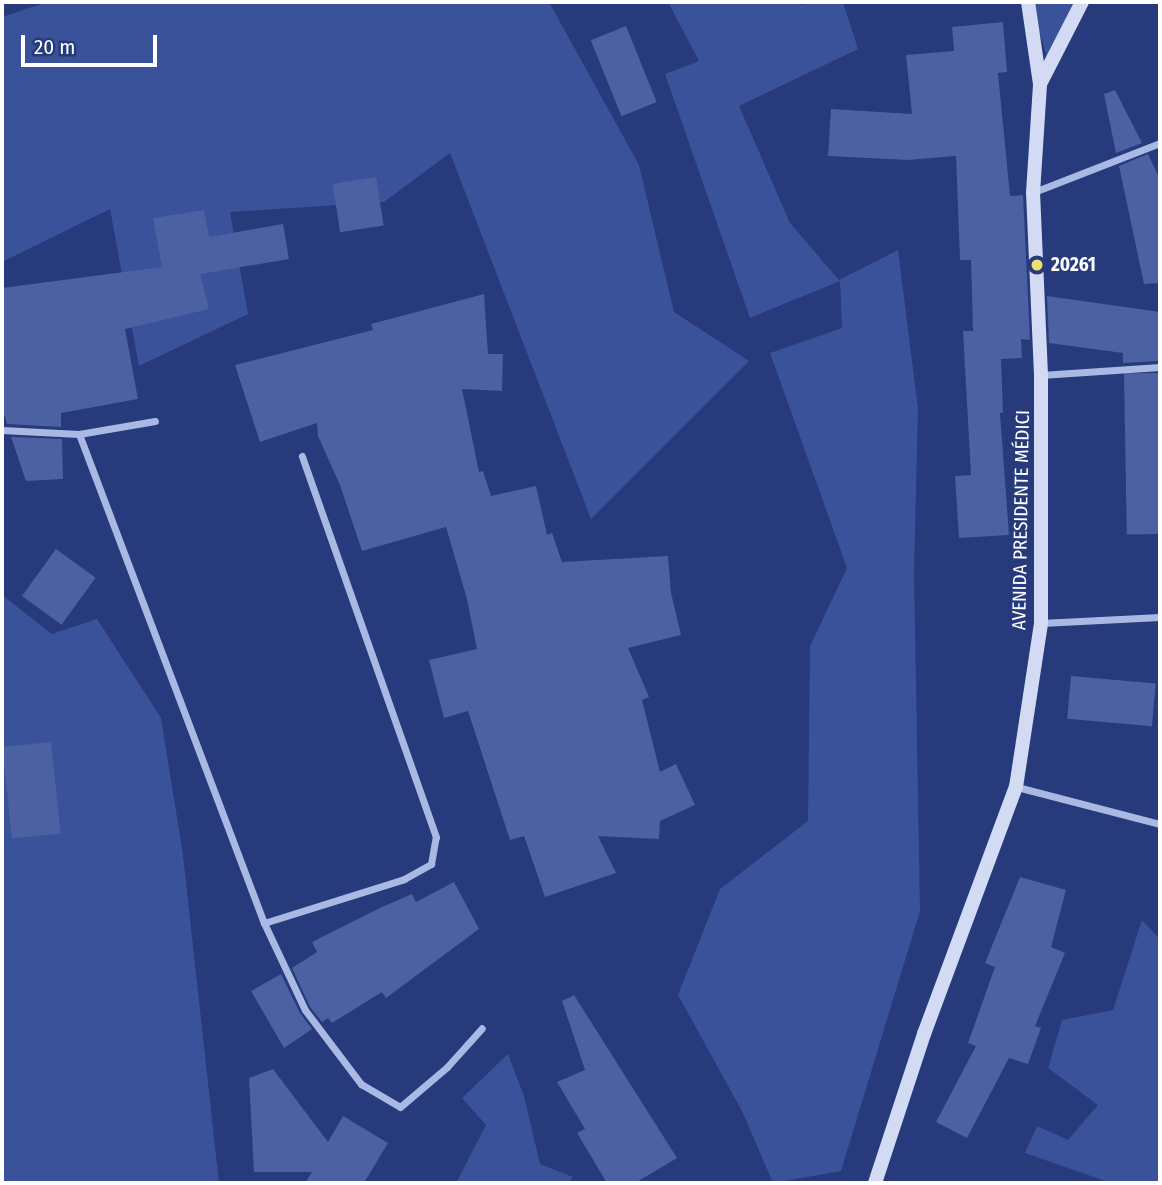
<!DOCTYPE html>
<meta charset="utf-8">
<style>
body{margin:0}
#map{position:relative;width:1162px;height:1185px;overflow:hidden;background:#263a7c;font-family:"Fira Sans Condensed",sans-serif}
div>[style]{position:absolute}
.green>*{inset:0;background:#3a5299}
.building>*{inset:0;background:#4b61a2;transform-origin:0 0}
.street>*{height:7px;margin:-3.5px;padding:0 3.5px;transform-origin:3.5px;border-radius:3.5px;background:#aab9e4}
.secondary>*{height:14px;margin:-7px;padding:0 7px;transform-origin:7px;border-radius:7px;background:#d3dbf4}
.dots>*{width:19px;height:19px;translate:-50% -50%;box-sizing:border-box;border:4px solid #263a7c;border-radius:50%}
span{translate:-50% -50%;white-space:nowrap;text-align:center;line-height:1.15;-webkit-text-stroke:7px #263a7c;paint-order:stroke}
.poi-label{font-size:19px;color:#fff;font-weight:700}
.left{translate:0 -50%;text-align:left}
.street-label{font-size:19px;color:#fff}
.frame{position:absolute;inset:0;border:4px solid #fff;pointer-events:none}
.scale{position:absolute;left:21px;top:35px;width:136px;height:32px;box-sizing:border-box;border:4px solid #fff;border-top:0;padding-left:9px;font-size:21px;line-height:24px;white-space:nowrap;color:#fff;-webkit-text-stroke:5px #263a7c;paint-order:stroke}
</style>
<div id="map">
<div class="green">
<div style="clip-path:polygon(47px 2px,549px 2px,639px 165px,674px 312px,749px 361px,591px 519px,450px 153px,384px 202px,230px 212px,248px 314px,139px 366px,110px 209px,2px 262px,2px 17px)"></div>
<div style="clip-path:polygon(668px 2px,798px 2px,802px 5px,808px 2px,843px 2px,858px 49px,739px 106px,790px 223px,839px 280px,898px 250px,918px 408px,914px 572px,920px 911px,841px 1171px,773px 1183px,742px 1111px,678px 995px,720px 889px,808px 821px,810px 646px,847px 568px,770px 353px,842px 328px,840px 281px,750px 318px,665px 74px,699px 61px)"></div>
<div style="clip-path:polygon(1031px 2px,1076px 2px,1052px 75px)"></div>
<div style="clip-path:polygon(2px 595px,52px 634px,97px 619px,161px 718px,183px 855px,219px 1183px,2px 1183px)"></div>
<div style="clip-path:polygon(1142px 920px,1160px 939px,1160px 1183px,1111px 1183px,1025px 1153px,1037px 1126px,1068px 1140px,1098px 1105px,1048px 1068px,1062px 1020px,1113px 1010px)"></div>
<div style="clip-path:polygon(508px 1054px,524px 1096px,540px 1164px,573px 1177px,569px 1183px,456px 1183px,486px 1125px,462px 1098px)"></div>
</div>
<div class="building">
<div style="clip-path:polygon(1003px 22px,1007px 72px,998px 73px,1010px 196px,1023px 195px,1030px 340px,1021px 339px,1022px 358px,1001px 359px,1003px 413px,1000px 413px,1009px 535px,959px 538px,955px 476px,971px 475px,963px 331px,973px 331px,971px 260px,960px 260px,956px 156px,908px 160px,828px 156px,831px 109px,912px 114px,906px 55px,954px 51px,952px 27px)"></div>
<div style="left:626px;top:26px;width:82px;height:38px;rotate:68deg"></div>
<div style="clip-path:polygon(1115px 90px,1142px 143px,1116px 153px,1104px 94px)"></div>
<div style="clip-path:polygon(1148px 154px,1160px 179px,1160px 283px,1144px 284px,1119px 166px)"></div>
<div style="left:376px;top:177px;width:49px;height:44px;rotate:81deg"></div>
<div style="clip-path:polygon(204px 210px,209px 237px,283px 224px,289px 259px,200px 274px,209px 309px,125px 329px,138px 399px,61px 413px,61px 427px,7px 424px,2px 408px,2px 288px,162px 267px,153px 218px)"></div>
<div style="clip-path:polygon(484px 294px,488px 354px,503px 354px,502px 391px,462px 389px,479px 472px,483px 471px,491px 496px,536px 486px,547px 535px,552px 533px,562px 562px,668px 556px,671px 593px,681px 635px,628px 648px,649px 697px,642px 700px,660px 772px,676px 764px,695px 805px,660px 821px,659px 839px,598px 836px,616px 873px,545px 897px,524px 836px,510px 840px,468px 711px,444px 718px,429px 660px,477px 649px,467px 599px,446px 527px,362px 551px,340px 485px,318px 436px,317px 423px,260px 442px,235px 365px,373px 330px,371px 324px)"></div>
<div style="clip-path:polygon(1047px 296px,1160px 312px,1160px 358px,1158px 361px,1123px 363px,1123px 353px,1049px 343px)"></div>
<div style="left:1158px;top:373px;width:161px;height:34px;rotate:89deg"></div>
<div style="clip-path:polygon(11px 437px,62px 439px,63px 479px,26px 481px)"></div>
<div style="left:56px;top:549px;width:49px;height:58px;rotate:36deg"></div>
<div style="left:1071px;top:676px;width:85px;height:43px;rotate:5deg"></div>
<div style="left:51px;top:742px;width:92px;height:49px;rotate:84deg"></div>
<div style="clip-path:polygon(1020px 877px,1066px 890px,1051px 947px,1065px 953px,1035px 1026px,1041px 1028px,1028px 1064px,1009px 1058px,967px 1138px,936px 1122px,976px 1046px,968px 1043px,995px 967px,985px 963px)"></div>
<div style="clip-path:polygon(454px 882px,479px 929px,386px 998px,382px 992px,332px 1023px,328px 1018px,322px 1022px,310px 1007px,292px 968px,317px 952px,312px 942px,382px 907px,412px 894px,416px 902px)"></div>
<div style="clip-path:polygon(281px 974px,300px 1013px,312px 1029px,284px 1048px,251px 991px)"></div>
<div style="clip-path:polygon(574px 995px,677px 1158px,635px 1183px,607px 1183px,577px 1133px,585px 1129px,557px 1082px,585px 1070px,562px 1001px)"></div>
<div style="clip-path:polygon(273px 1069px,328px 1142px,343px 1116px,388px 1143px,364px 1183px,305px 1183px,312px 1172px,254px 1172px,249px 1078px)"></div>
</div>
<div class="street">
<div style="left:1034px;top:192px;width:135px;rotate:-21.3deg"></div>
<div style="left:1041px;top:375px;width:119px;rotate:-3.8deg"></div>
<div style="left:2px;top:430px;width:77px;rotate:3deg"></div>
<div style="left:79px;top:434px;width:77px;rotate:-9.7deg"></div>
<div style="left:79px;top:434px;width:523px;rotate:69.28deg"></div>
<div style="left:264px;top:923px;width:147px;rotate:-17.4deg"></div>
<div style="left:404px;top:879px;width:31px;rotate:-29deg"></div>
<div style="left:431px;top:864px;width:27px;rotate:-80deg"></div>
<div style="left:436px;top:837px;width:404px;rotate:-109.4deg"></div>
<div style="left:1041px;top:623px;width:119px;rotate:-2.9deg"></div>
<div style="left:1017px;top:787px;width:148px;rotate:14.5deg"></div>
<div style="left:264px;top:923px;width:96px;rotate:64.8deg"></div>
<div style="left:305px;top:1010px;width:93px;rotate:52.9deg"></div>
<div style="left:361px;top:1084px;width:45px;rotate:30.5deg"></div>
<div style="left:400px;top:1107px;width:62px;rotate:-40.4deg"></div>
<div style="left:447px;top:1067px;width:52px;rotate:-48.1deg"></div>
</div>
<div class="secondary">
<div style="left:1040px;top:84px;width:92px;rotate:-62.9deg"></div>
<div style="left:875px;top:1183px;width:157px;rotate:-71.8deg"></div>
<div style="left:924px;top:1034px;width:264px;rotate:-69.6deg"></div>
<div style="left:1016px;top:787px;width:166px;rotate:-81.3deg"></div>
<div style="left:1041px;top:623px;width:248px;rotate:-90deg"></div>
<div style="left:1041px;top:375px;width:182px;rotate:-92.5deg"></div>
<div style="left:1033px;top:193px;width:109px;rotate:-86.3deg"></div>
<div style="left:1040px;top:84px;width:83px;rotate:-98.3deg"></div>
</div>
<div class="dots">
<div style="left:1037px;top:265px;background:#ede270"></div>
</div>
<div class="poi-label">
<span class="left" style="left:1051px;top:265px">20261</span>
</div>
<div class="street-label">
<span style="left:1021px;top:520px;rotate:-89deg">AVENIDA PRESIDENTE MÉDICI</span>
</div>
<div class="frame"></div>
<div class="scale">20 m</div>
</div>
